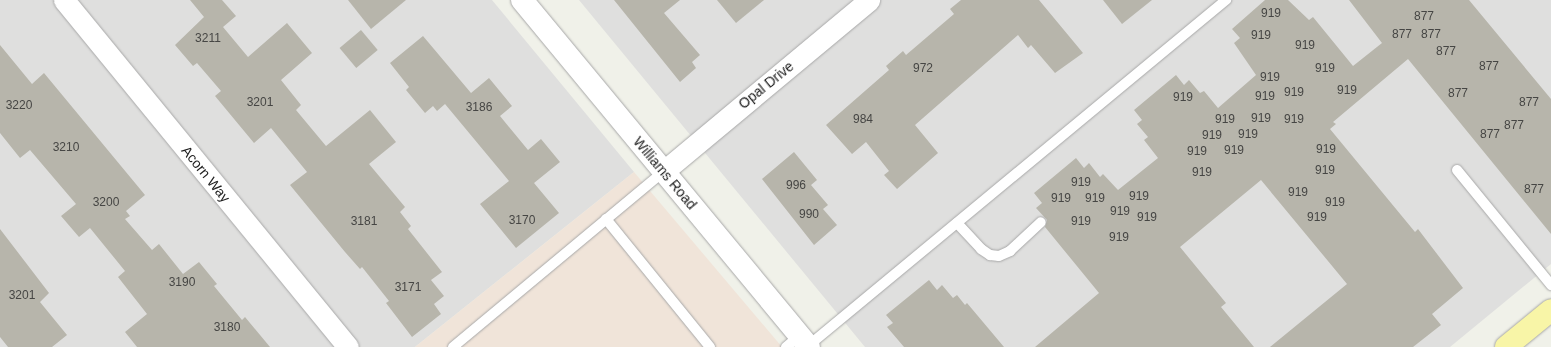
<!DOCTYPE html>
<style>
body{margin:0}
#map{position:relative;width:1551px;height:347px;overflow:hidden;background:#f0f1e9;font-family:Helvetica,sans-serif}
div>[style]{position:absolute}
.residential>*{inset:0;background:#dfdfde}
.commercial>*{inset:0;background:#f0e4d9}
.building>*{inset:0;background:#b7b5ab;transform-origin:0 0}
.roads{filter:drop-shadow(0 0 1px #a8a8a8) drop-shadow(0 0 1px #a8a8a8)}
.service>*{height:10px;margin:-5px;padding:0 5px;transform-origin:5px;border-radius:5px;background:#fff}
.minor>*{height:21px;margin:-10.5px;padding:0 10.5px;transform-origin:10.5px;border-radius:10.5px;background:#fff}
.tertiary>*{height:22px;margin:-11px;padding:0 11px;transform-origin:11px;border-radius:11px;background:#fff}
.primary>*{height:22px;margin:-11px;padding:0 11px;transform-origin:11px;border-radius:11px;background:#f8f5a7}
span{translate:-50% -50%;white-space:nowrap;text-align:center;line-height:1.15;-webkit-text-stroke:3px #fff;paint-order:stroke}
.number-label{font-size:12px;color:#464644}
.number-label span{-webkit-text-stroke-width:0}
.street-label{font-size:14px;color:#212121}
</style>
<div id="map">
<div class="residential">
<div style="clip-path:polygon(0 0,492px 0,634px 172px,415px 347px,0 347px)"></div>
<div style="clip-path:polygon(579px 0,1551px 0,1551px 264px,1450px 347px,865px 347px)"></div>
</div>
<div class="commercial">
<div style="clip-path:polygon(634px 172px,782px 347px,415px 347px)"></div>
</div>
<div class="building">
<div style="clip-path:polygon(190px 0,222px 0,236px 16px,223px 27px,248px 57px,287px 23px,312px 53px,281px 80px,301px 105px,296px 110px,326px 146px,370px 110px,396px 142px,369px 164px,405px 207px,400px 212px,411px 226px,408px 229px,442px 272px,431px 280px,444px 296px,434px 304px,441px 314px,412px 337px,386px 303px,389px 301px,362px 267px,360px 269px,345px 252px,290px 185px,307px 172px,271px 128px,254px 143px,215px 96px,221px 91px,197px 63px,193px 66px,175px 45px,204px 17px)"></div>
<div style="clip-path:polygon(348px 0,406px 0,371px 29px)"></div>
<div style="clip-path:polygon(614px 0,680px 0,664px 13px,700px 55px,692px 62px,696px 68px,680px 82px)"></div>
<div style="clip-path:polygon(717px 0,764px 0,736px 23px)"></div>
<div style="clip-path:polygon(961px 0,1039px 0,1083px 53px,1055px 73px,1031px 45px,1028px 48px,1018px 35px,915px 125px,938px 153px,897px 189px,884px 175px,889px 171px,866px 142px,852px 154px,826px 125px,889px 70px,886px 66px,903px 51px,906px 55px,954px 14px,950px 9px)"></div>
<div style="clip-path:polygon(1103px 0,1152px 0,1122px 24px)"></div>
<div style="clip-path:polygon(1265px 0,1288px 0,1309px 20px,1313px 17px,1353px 66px,1382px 43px,1349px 0,1469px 0,1551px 99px,1551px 234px,1408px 59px,1333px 122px,1336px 124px,1330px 129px,1415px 232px,1418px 229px,1463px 288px,1432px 314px,1441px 325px,1413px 347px,1270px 347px,1347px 284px,1261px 180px,1180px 247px,1226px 303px,1221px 307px,1254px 347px,1035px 347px,1099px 293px,1045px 227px,1047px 220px,1036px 208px,1042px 203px,1034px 193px,1076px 158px,1084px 168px,1089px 163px,1100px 177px,1103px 174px,1118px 190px,1158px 158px,1144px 140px,1148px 137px,1137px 124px,1142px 120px,1134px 110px,1176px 75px,1184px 85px,1189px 80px,1200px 93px,1204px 91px,1218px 108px,1256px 75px,1234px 43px,1240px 38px,1232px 29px)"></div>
<div style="left:361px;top:30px;width:26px;height:28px;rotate:50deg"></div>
<div style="clip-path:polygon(423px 36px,471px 93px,489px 78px,512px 106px,500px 116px,528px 150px,541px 139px,560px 162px,534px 183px,559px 213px,516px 248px,480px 204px,509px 181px,445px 104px,437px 111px,433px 106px,425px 113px,406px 90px,409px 87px,390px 63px)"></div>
<div style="clip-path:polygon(0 45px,32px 84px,44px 73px,145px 195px,126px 211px,130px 216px,125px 219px,152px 250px,159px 244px,183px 274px,199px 262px,217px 284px,214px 286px,242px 320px,245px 317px,270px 347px,137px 347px,125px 332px,147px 314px,118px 277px,125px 271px,90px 228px,79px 237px,61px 216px,76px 204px,30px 150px,20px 158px,0 133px)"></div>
<div style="clip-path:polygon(794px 152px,817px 180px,811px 185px,828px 205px,823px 209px,837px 225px,814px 245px,762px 179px)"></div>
<div style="clip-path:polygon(0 229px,49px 293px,40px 302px,67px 335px,52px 347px,8px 347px,0 337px)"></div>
<div style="clip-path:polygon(929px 280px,937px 290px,942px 285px,953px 298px,957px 295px,965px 305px,967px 303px,1004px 347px,904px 347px,887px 327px,893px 323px,886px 315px)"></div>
</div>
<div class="roads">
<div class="service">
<div style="left:1457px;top:170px;width:149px;rotate:50.7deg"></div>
<div style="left:606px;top:219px;width:165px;rotate:50.9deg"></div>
<div style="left:957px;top:223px;width:35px;rotate:47deg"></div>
<div style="left:981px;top:249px;width:11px;rotate:34deg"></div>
<div style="left:990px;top:255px;width:9px;rotate:6deg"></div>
<div style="left:999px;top:256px;width:12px;rotate:-24deg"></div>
<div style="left:1010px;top:251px;width:42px;rotate:-43.1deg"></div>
<div style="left:808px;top:346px;width:543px;rotate:-39.62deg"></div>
<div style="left:453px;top:347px;width:275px;rotate:-39.8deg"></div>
<div style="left:786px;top:347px;width:17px;rotate:-40deg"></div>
</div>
<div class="minor">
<div style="left:64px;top:0;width:448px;rotate:50.7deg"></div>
<div style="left:664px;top:171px;width:267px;rotate:-39.8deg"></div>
</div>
<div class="tertiary">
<div style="left:522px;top:0;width:450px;rotate:50.4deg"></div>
</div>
<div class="primary">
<div style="left:1506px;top:347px;width:58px;rotate:-39.4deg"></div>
</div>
</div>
<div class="number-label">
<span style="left:1271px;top:14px">919</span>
<span style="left:1424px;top:17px">877</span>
<span style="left:1402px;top:35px">877</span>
<span style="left:1431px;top:35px">877</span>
<span style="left:1261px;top:36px">919</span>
<span style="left:208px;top:39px">3211</span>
<span style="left:1305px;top:46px">919</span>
<span style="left:1446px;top:52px">877</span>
<span style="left:1489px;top:67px">877</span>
<span style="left:923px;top:69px">972</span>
<span style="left:1325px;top:69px">919</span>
<span style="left:1270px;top:78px">919</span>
<span style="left:1347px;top:91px">919</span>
<span style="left:1294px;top:93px">919</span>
<span style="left:1458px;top:94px">877</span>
<span style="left:1265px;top:97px">919</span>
<span style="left:1183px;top:98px">919</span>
<span style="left:260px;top:103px">3201</span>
<span style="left:1529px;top:103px">877</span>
<span style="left:19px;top:106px">3220</span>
<span style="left:479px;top:108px">3186</span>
<span style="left:1261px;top:119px">919</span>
<span style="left:863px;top:120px">984</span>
<span style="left:1225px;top:120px">919</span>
<span style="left:1294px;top:120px">919</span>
<span style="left:1514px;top:126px">877</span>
<span style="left:1248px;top:135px">919</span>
<span style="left:1490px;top:135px">877</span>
<span style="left:1212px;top:136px">919</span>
<span style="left:66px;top:148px">3210</span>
<span style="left:1326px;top:150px">919</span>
<span style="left:1234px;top:151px">919</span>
<span style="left:1197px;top:152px">919</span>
<span style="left:1325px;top:171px">919</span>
<span style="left:1202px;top:173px">919</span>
<span style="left:1081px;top:183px">919</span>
<span style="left:796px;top:186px">996</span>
<span style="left:1534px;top:190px">877</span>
<span style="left:1298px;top:193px">919</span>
<span style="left:1139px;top:197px">919</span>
<span style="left:1061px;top:199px">919</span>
<span style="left:1095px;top:199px">919</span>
<span style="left:106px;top:203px">3200</span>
<span style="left:1335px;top:203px">919</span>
<span style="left:1120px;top:212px">919</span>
<span style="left:809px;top:215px">990</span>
<span style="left:1147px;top:218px">919</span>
<span style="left:1317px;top:218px">919</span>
<span style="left:522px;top:221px">3170</span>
<span style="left:364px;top:222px">3181</span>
<span style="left:1081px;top:222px">919</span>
<span style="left:1119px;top:238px">919</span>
<span style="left:182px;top:283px">3190</span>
<span style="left:408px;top:288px">3171</span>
<span style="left:22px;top:296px">3201</span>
<span style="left:227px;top:328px">3180</span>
</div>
<div class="street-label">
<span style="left:766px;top:85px;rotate:-39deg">Opal Drive</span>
<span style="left:665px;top:173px;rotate:50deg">Williams Road</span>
<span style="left:206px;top:174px;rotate:51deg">Acorn Way</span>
</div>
</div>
